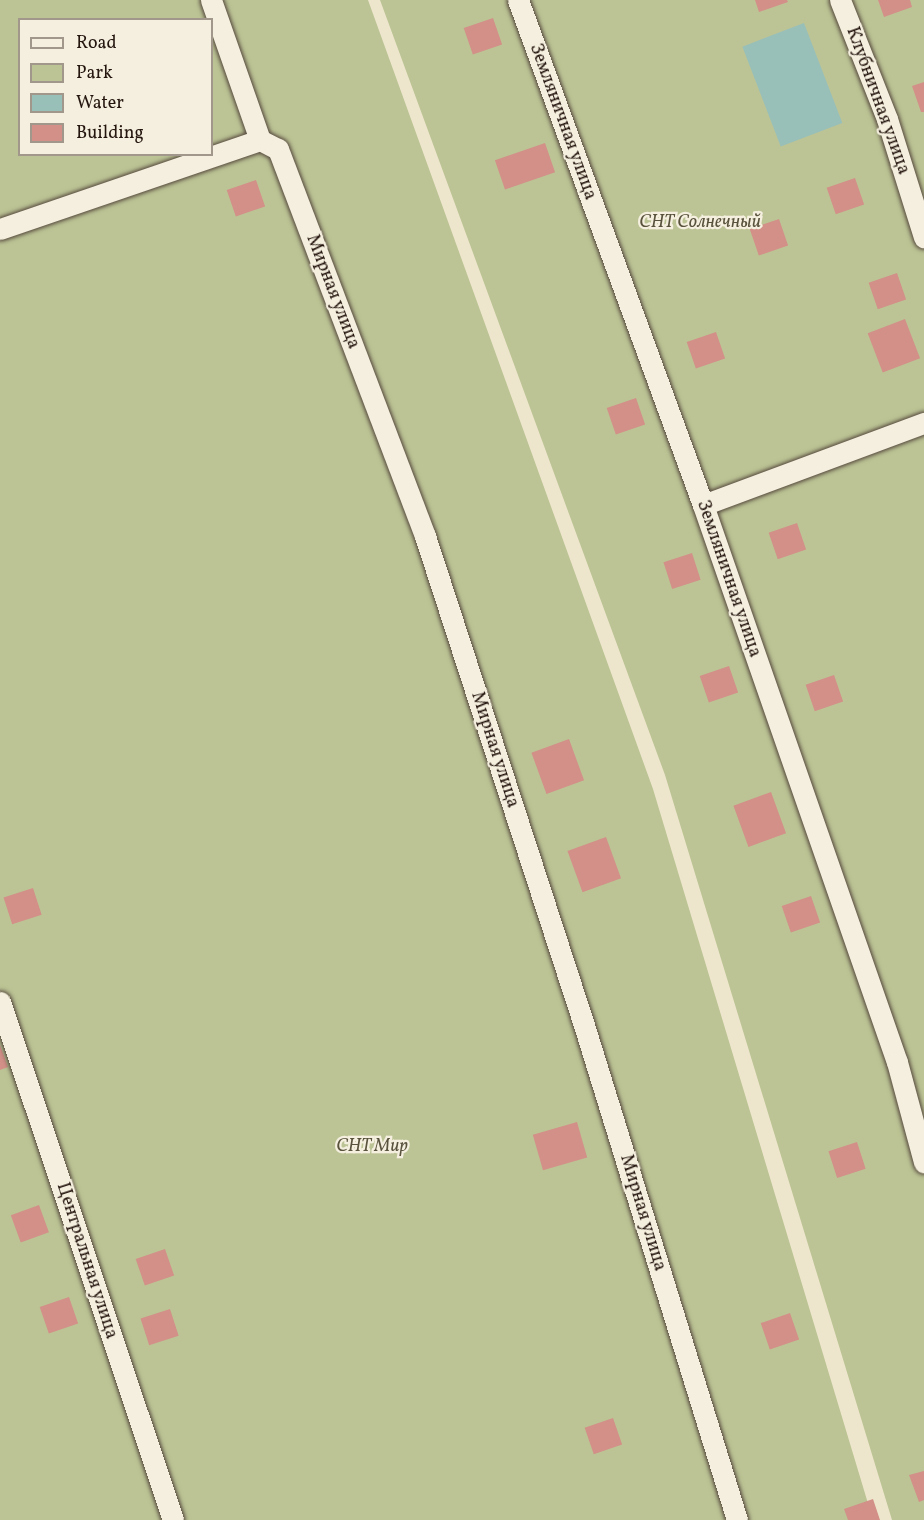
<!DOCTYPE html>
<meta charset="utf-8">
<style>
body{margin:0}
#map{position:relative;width:924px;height:1520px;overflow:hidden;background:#eee6cc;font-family:Vollkorn,serif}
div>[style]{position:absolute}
.green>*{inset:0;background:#bcc495}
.water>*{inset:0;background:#99bfb9;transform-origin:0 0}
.building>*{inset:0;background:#d29088;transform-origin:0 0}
.roads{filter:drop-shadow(0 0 2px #56493e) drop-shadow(0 0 2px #56493e)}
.minor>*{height:21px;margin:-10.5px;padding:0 10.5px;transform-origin:10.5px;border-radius:10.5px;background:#f4efde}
span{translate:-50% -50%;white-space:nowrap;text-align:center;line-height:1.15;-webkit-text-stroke:4.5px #f4efde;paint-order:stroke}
.street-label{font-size:18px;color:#24150e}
.park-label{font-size:18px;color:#59523d;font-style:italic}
.legend{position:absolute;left:18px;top:18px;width:195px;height:138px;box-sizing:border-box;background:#f4efde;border:2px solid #a1988b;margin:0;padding:8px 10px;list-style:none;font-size:18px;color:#24150e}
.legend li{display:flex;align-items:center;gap:12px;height:30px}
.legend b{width:30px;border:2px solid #a1988b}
</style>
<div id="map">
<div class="green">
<div style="clip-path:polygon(evenodd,0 0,368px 0,653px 789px,873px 1520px,0 1520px,0 0,20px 20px,212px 20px,212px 154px,20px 154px,20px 20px)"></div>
<div style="clip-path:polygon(380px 0,924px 0,924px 1520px,892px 1520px,665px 775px)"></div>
</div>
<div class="water">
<div style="left:804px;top:23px;width:107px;height:66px;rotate:69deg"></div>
</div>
<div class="building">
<div style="clip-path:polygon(755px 0,787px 0,788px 2px,759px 12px)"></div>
<div style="clip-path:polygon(878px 0,910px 0,912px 7px,884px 17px)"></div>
<div style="left:493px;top:18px;width:28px;height:31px;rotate:71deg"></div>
<div style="clip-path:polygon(924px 82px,924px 112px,921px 112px,912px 86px)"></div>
<div style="left:545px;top:143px;width:31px;height:53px;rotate:71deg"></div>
<div style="left:855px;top:178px;width:28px;height:30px;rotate:71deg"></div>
<div style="left:256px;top:180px;width:28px;height:31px;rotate:71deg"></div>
<div style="left:779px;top:219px;width:28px;height:31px;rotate:71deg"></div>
<div style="left:897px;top:273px;width:28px;height:30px;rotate:71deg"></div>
<div style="left:905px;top:319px;width:42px;height:40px;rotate:69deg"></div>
<div style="left:716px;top:332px;width:28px;height:31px;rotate:71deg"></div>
<div style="left:636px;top:398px;width:28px;height:31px;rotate:71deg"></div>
<div style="left:797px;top:523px;width:28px;height:30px;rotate:71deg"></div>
<div style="left:692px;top:553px;width:28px;height:30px;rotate:72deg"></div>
<div style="left:729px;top:666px;width:28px;height:31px;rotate:71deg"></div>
<div style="left:834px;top:675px;width:28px;height:30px;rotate:71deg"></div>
<div style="left:569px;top:739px;width:44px;height:40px;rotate:70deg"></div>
<div style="left:771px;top:792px;width:44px;height:40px;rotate:70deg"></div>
<div style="left:606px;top:837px;width:44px;height:41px;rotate:70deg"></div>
<div style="left:33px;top:888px;width:28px;height:31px;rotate:72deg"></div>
<div style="left:811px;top:896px;width:28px;height:31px;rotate:71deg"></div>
<div style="clip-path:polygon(0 1045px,8px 1067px,0 1070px)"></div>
<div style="left:577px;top:1122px;width:37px;height:46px;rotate:74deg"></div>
<div style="left:857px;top:1142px;width:28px;height:30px;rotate:72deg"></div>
<div style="left:39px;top:1205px;width:29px;height:30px;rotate:70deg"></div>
<div style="left:165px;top:1249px;width:28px;height:31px;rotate:71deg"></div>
<div style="left:69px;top:1297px;width:28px;height:31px;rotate:71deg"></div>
<div style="left:170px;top:1309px;width:28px;height:31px;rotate:72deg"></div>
<div style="left:790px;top:1313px;width:28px;height:31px;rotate:71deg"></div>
<div style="left:613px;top:1418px;width:28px;height:30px;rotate:71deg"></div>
<div style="clip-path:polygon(924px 1471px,924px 1500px,919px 1502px,909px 1475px)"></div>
<div style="clip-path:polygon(873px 1499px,880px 1520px,848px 1520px,844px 1509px)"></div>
</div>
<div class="roads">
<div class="minor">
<div style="left:211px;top:0;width:148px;rotate:70.7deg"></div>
<div style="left:260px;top:140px;width:20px;rotate:27deg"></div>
<div style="left:278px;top:149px;width:414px;rotate:69.2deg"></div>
<div style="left:425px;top:536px;width:514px;rotate:71.99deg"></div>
<div style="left:584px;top:1025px;width:518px;rotate:72.82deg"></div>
<div style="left:518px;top:0;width:538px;rotate:69.88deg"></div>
<div style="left:703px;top:505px;width:590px;rotate:70.8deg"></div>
<div style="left:897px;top:1062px;width:104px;rotate:74.9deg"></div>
<div style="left:840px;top:0;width:128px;rotate:68.4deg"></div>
<div style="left:887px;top:119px;width:124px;rotate:72.6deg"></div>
<div style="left:0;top:229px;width:275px;rotate:-18.9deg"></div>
<div style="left:703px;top:505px;width:236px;rotate:-20.4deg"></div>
<div style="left:0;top:1002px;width:546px;rotate:71.53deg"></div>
</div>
</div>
<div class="street-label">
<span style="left:877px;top:101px;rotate:70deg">Клубничная улица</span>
<span style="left:562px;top:122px;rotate:70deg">Земляничная улица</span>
<span style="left:332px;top:292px;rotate:69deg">Мирная улица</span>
<span style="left:728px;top:579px;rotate:71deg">Земляничная улица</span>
<span style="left:494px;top:750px;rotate:72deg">Мирная улица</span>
<span style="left:642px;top:1213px;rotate:73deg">Мирная улица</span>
<span style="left:86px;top:1261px;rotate:72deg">Центральная улица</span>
</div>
<div class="park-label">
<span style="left:700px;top:223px">СНТ Солнечный</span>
<span style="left:372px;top:1147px">СНТ Мир</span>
</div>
<ul class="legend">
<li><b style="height:8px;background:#f4efde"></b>Road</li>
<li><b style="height:16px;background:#bcc495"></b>Park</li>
<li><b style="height:16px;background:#99bfb9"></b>Water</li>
<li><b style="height:16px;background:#d29088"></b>Building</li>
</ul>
</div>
